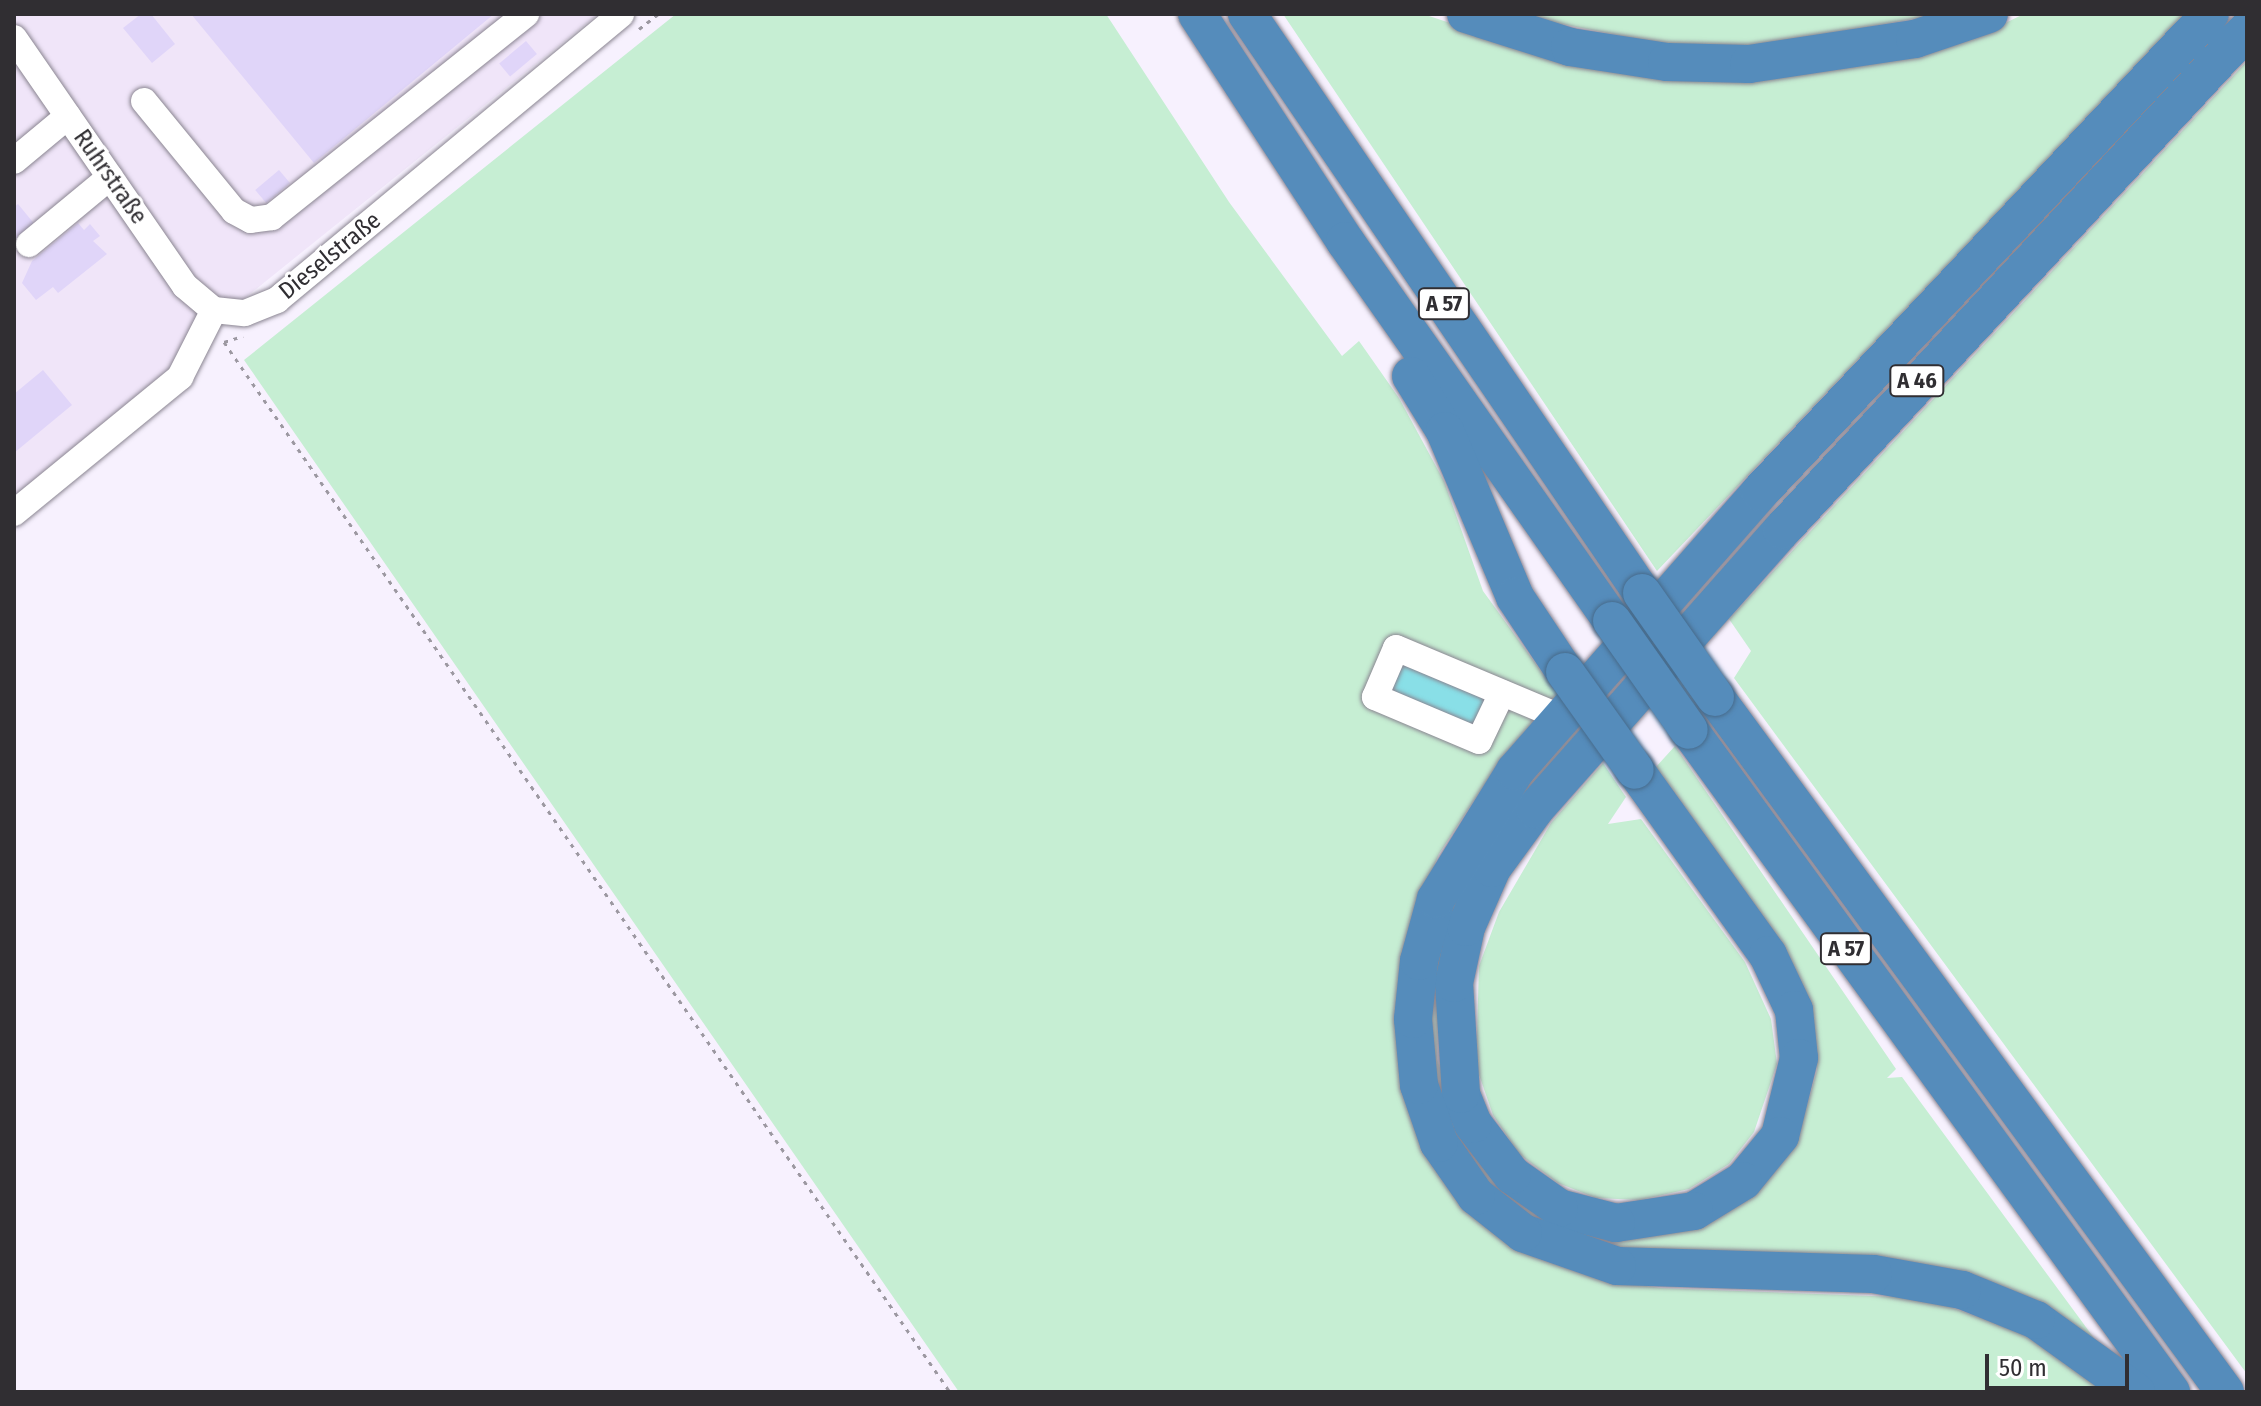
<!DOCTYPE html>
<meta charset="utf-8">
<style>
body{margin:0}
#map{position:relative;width:2261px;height:1406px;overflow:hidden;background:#f7f1fe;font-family:"Fira Sans Condensed",sans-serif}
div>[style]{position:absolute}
.commercial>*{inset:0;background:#f0e5f9}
.green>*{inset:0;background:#c6eed3}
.water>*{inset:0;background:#89dfe7;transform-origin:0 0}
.building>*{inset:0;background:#e0d5f9;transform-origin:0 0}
.path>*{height:3px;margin-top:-1.5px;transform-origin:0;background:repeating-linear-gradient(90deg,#9c98a1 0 4px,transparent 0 10px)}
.roads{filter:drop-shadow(0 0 2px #8a8591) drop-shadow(0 0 2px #8a8591)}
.minor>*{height:26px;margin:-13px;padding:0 13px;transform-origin:13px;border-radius:13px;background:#fff}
.highway>*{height:38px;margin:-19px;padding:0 19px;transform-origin:19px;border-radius:19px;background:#558cbb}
.bridges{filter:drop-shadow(0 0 2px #486b8b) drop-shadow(0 0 2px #486b8b)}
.highway-bridge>*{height:38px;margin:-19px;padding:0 19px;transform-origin:19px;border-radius:19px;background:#558cbb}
span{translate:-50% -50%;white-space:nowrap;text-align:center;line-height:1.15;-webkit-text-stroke:6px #fff;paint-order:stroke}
.shield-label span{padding:2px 6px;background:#fff;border:2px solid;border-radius:6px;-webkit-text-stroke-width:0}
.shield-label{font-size:22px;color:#302e32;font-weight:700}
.street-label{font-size:24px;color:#302e32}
.frame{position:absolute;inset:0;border:16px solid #302e32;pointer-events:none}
.scale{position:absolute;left:1985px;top:1354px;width:144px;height:36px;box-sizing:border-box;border:4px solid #302e32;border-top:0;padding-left:10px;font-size:24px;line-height:28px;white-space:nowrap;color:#302e32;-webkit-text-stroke:6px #fff;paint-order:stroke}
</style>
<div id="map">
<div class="commercial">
<div style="clip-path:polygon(14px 14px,598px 14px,189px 343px,179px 361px,14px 497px)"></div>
</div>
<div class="green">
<div style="clip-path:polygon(676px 14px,1106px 14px,1229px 202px,1342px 356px,1359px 341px,1399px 398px,1444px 481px,1483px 591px,1560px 697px,1496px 767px,1439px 854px,1417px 908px,1400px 1019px,1483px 1222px,1536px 1258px,1595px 1278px,1660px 1288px,1926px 1298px,2030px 1336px,2108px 1392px,959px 1392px,244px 360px)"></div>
<div style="clip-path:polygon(1283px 14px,1423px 14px,1567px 62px,2001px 25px,2024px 14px,2187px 14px,1657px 571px)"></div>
<div style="clip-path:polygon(1511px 14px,1943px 14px,1751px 47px,1667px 45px)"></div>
<div style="clip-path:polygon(2247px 61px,2247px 1374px,1734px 678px,1751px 651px,1729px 619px)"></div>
<div style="clip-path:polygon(1577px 729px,1581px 735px,1439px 967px,1437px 1059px,1463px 1136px,1633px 1239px,1707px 1222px,1802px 1124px,1817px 1070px,1813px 1014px,1655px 768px,1675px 746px,1896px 1069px,1887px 1078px,1902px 1077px,2094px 1338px,2033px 1303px,1632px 1257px,1506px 1207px,1435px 1106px,1427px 974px,1471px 853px)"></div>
<div style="clip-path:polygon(1603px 763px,1626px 797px,1608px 824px,1641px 819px,1745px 962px,1771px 1019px,1777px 1064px,1754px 1132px,1729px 1164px,1689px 1189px,1640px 1200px,1596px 1198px,1558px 1183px,1519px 1154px,1493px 1115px,1476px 1066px,1479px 966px,1499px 912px,1551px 823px)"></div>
</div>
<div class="water">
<div style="left:1397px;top:657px;width:102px;height:40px;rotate:23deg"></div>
</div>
<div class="building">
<div style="clip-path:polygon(141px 14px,151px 14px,175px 44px,152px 63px,123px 28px)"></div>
<div style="clip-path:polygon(191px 14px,494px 14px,314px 163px)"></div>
<div style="left:526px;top:41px;width:17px;height:35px;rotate:50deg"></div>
<div style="left:279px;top:170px;width:17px;height:31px;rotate:50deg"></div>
<div style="clip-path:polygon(18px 204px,36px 226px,14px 245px,14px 207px)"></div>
<div style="clip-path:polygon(78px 223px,84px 230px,90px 224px,100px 236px,93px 241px,107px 254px,58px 293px,53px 287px,36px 300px,22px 283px,32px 261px)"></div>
<div style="clip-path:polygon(43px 370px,72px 405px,14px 453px,14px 394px)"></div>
</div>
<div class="path">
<div style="left:639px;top:29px;width:24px;rotate:-38deg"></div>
<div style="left:224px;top:342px;width:1277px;rotate:55.34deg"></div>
<div style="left:224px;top:342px;width:20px;rotate:-18deg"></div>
</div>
<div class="roads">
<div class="minor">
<div style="left:14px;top:38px;width:301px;rotate:55.4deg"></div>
<div style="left:185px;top:286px;width:38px;rotate:40deg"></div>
<div style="left:144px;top:101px;width:142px;rotate:50.7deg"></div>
<div style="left:234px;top:211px;width:19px;rotate:28deg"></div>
<div style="left:251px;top:220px;width:21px;rotate:-8deg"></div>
<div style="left:272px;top:217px;width:325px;rotate:-38.6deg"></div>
<div style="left:14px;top:161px;width:70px;rotate:-39.8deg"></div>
<div style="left:29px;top:244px;width:105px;rotate:-39.6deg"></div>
<div style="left:14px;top:513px;width:215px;rotate:-39.3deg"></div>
<div style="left:180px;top:377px;width:75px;rotate:-63.1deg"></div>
<div style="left:214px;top:310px;width:31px;rotate:6deg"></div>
<div style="left:245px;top:313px;width:35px;rotate:-22deg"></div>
<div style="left:277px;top:300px;width:447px;rotate:-39.7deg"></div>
<div style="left:1502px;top:693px;width:53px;rotate:115.6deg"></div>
<div style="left:1479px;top:741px;width:113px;rotate:-157.1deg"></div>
<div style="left:1375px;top:697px;width:53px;rotate:-66.8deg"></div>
<div style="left:1396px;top:648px;width:178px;rotate:22.8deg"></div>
</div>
<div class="highway">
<div style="left:1197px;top:14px;width:271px;rotate:56.9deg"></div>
<div style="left:1345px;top:241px;width:464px;rotate:54.9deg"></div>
<div style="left:1247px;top:14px;width:701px;rotate:55.7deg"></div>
<div style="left:1466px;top:14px;width:109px;rotate:17.6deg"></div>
<div style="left:1570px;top:47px;width:98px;rotate:8.8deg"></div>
<div style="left:1667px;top:62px;width:82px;rotate:1.4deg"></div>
<div style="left:1749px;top:64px;width:168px;rotate:-8.6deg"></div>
<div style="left:1915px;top:39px;width:78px;rotate:-18.7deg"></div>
<div style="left:1411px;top:376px;width:65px;rotate:58.3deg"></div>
<div style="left:1445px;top:431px;width:180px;rotate:67.1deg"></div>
<div style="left:1515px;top:597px;width:90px;rotate:56.3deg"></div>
<div style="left:1715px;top:697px;width:862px;rotate:53.73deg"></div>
<div style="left:1689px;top:730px;width:819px;rotate:53.94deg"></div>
<div style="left:1635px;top:770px;width:228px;rotate:54.3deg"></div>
<div style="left:1768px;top:955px;width:61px;rotate:64.7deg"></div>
<div style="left:1794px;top:1010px;width:48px;rotate:84.1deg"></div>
<div style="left:1799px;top:1058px;width:80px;rotate:103.7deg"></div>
<div style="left:1780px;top:1136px;width:58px;rotate:129.4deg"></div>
<div style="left:1743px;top:1181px;width:57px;rotate:148.5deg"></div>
<div style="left:1694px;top:1211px;width:79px;rotate:171.3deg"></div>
<div style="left:1616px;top:1223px;width:59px;rotate:-165.3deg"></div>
<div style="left:1559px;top:1208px;width:57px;rotate:-144.9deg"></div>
<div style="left:1512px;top:1175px;width:64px;rotate:-127.4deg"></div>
<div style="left:1473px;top:1124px;width:32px;rotate:-112deg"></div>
<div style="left:1461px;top:1094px;width:111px;rotate:-93.6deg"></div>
<div style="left:1454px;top:983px;width:57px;rotate:-77.9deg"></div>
<div style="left:1466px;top:927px;width:64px;rotate:-66.2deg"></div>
<div style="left:1492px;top:868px;width:73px;rotate:-53.9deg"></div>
<div style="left:1535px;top:809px;width:373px;rotate:-48.5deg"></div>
<div style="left:1782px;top:530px;width:683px;rotate:-47.08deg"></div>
<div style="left:2136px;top:1392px;width:123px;rotate:-144.2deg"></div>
<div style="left:2036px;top:1320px;width:80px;rotate:-157.9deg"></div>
<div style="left:1962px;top:1290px;width:90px;rotate:-169.8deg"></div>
<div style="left:1873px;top:1274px;width:256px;rotate:-178.2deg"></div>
<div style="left:1617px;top:1266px;width:100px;rotate:-160.7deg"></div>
<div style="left:1523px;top:1233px;width:60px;rotate:-141.8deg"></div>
<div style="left:1476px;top:1196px;width:65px;rotate:-124.9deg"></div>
<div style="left:1439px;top:1143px;width:61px;rotate:-109deg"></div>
<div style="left:1419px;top:1085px;width:66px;rotate:-95.2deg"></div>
<div style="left:1413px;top:1019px;width:58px;rotate:-84.1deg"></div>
<div style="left:1419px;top:961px;width:64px;rotate:-74.7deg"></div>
<div style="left:1436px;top:899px;width:150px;rotate:-58.3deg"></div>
<div style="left:1515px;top:771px;width:371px;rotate:-48.7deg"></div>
<div style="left:1760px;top:492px;width:656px;rotate:-46.73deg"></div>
</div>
</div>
<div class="bridges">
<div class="highway-bridge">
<div style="left:1642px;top:593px;width:127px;rotate:54.9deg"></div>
<div style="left:1612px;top:621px;width:133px;rotate:54.8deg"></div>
<div style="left:1565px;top:672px;width:120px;rotate:54.5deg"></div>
</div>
</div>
<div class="shield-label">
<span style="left:1444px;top:304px">A 57</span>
<span style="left:1917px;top:381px">A 46</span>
<span style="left:1846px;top:949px">A 57</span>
</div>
<div class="street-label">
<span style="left:110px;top:177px;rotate:55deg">Ruhrstraße</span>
<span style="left:330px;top:256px;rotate:-39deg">Dieselstraße</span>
</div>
<div class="frame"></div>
<div class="scale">50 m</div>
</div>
